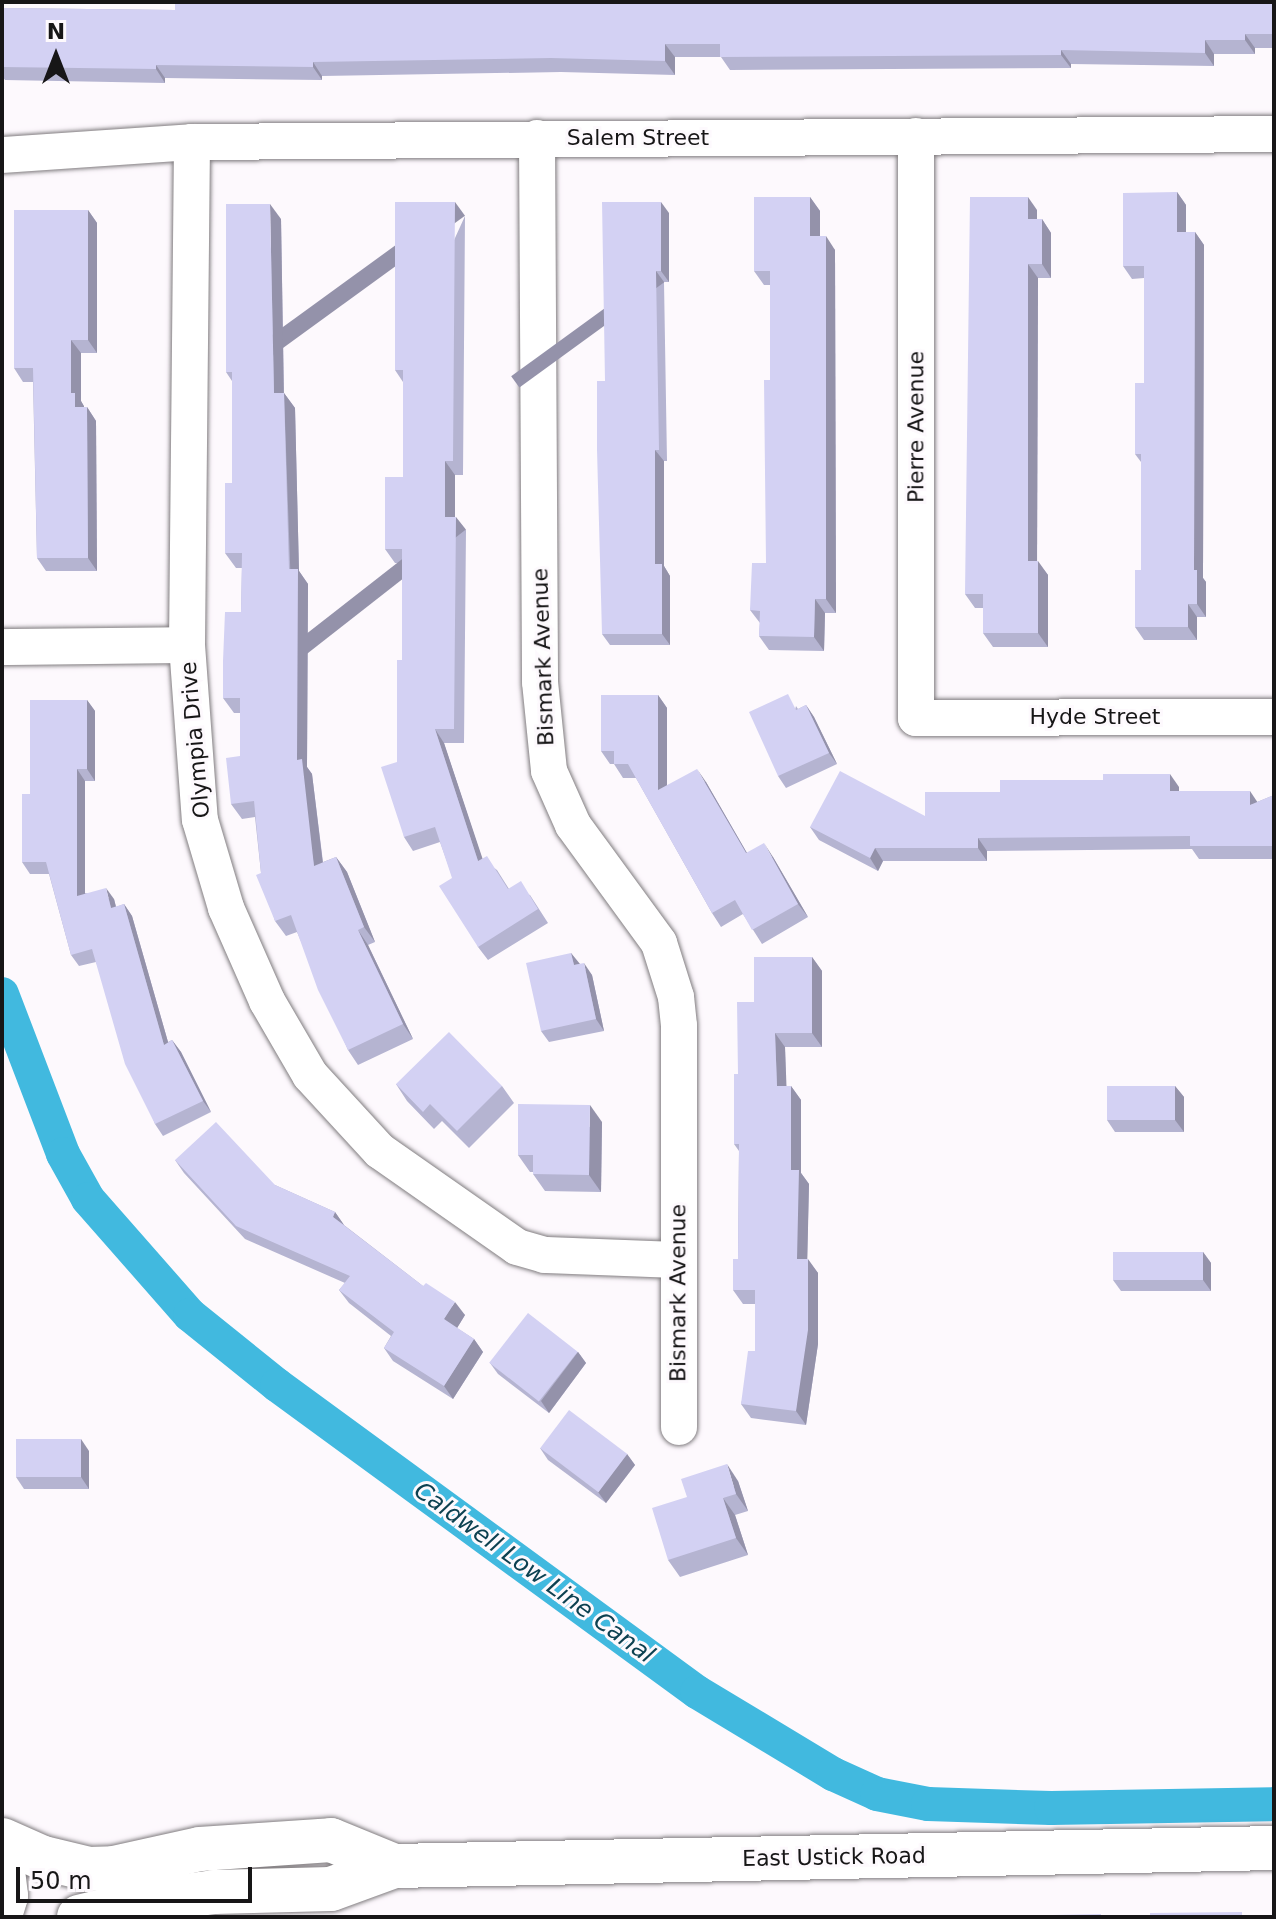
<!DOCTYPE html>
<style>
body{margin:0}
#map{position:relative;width:1276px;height:1919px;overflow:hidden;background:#fdf9fd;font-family:"DejaVu Sans",sans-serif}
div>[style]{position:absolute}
.canal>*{height:34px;margin:-17px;padding:0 17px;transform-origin:17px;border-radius:17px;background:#41b9df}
.roads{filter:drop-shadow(0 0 2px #817d80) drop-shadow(0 0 2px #817d80)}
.minor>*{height:36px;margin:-18px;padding:0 18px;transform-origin:18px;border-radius:18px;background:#fff}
.secondary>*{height:44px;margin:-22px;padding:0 22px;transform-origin:22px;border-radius:22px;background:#fff}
.wall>*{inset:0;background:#b5b4d1}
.shaded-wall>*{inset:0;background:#9492aa;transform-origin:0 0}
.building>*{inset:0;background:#d3d1f3;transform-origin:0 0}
span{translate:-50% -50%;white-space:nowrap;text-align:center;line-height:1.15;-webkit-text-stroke:6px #fdf9fd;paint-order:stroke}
.street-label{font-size:22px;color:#171617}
.water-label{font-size:24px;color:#0d4151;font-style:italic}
.frame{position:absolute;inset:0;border:4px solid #171617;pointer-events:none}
.north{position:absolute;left:16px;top:16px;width:80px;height:80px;-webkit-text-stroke:6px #fdf9fd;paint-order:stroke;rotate:0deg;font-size:22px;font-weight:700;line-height:32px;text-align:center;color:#171617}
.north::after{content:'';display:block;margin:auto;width:28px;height:36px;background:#171617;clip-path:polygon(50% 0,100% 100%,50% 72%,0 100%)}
.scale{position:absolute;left:16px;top:1867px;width:236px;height:36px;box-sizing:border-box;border:4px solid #171617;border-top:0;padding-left:10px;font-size:24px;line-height:28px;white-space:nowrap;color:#171617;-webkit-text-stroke:6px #fdf9fd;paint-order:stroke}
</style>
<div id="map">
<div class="canal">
<div style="left:2px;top:994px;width:171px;rotate:69.1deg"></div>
<div style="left:63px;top:1154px;width:51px;rotate:60.9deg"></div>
<div style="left:88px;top:1199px;width:154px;rotate:48.7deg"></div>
<div style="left:190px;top:1315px;width:112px;rotate:38.8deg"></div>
<div style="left:277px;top:1385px;width:520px;rotate:36.17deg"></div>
<div style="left:697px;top:1692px;width:159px;rotate:31.1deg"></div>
<div style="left:833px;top:1774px;width:48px;rotate:24.4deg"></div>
<div style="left:877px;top:1794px;width:52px;rotate:11.1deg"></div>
<div style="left:928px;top:1804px;width:123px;rotate:1.9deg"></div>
<div style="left:1051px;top:1808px;width:223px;rotate:-1deg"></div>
</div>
<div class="roads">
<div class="minor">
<div style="left:916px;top:136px;width:582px;rotate:90deg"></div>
<div style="left:916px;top:718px;width:358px;rotate:-0.2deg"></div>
<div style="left:537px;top:138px;width:544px;rotate:89.68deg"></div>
<div style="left:540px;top:682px;width:89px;rotate:84.2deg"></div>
<div style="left:549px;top:771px;width:59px;rotate:66deg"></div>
<div style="left:573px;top:825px;width:146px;rotate:53.9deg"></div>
<div style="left:659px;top:943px;width:57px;rotate:72.5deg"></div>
<div style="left:676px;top:997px;width:29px;rotate:84deg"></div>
<div style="left:679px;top:1026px;width:401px;rotate:90deg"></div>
<div style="left:192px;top:142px;width:503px;rotate:90.57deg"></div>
<div style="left:187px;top:645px;width:175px;rotate:85.8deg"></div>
<div style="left:200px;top:820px;width:92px;rotate:73.5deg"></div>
<div style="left:226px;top:908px;width:102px;rotate:66.2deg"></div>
<div style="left:267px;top:1001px;width:86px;rotate:59.8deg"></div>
<div style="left:310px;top:1075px;width:103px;rotate:47.4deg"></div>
<div style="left:380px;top:1151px;width:167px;rotate:35deg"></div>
<div style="left:517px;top:1247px;width:29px;rotate:16deg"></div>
<div style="left:545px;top:1255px;width:133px;rotate:2.2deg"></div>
<div style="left:2px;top:155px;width:190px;rotate:-3.9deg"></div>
<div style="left:192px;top:142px;width:1082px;rotate:-0.42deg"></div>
<div style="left:2px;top:647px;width:185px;rotate:-0.6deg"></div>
</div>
<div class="secondary">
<div style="left:2px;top:1840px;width:45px;rotate:23.7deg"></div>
<div style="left:43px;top:1858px;width:47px;rotate:13.4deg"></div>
<div style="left:89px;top:1869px;width:25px;rotate:-2deg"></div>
<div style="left:114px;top:1868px;width:88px;rotate:-12.5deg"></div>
<div style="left:200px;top:1849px;width:131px;rotate:-3.9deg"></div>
<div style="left:331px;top:1840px;width:68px;rotate:22.4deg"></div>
<div style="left:2px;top:1863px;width:33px;rotate:83deg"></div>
<div style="left:6px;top:1896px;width:14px;rotate:107deg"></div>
<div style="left:79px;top:1917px;width:64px;rotate:-13.6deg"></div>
<div style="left:141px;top:1902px;width:74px;rotate:-7.8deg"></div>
<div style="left:214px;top:1892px;width:117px;rotate:-1.5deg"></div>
<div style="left:331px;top:1889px;width:67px;rotate:-20.1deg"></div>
<div style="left:394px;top:1866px;width:880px;rotate:-1.17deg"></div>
</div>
</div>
<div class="wall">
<div style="clip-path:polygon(1274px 2px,1274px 48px,1255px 48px,1255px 54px,1214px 54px,1214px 66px,1071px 64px,1071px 68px,730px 70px,721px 57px,675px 57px,675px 75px,561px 72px,322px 76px,322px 80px,165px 78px,165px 83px,5px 80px,2px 76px,2px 8px,175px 10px,630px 4px)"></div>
<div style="clip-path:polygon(1177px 192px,1186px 205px,1186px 232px,1195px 232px,1204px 245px,1203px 578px,1206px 582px,1206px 617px,1197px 617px,1197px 640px,1144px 640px,1135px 627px,1141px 570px,1141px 462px,1135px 454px,1144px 383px,1144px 278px,1132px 279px,1123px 266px)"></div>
<div style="clip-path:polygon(810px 197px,820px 211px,820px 236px,835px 250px,836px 613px,825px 613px,824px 651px,769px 650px,759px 636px,760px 623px,750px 610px,766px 563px,770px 380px,770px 285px,764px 285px,754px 271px)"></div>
<div style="clip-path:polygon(88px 210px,97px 223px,97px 353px,81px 353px,81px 401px,84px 407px,87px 407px,96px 421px,97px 571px,46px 571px,37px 558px,33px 382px,23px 382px,14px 368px)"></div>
<div style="clip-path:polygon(1037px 210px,1037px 219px,1042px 219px,1051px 233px,1051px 278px,1038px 278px,1037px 561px,1048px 575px,1048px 647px,993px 647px,983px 633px,983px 608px,975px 608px,965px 594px)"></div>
<div style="clip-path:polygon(669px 213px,669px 282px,664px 282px,667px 461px,664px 461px,664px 566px,670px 576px,670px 645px,610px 645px,602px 634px,605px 381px)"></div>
<div style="clip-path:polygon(465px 216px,463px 475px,455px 475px,455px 517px,466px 530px,464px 743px,444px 743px,482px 859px,497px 870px,509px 889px,530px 895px,548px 923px,488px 960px,478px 947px,440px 842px,413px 851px,404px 837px,397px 762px,402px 660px,402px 563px,395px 563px,385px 549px,403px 477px,403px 382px,395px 370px)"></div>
<div style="clip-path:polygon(281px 219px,284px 393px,295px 408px,299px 571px,308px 584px,307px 767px,312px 774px,323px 862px,336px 857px,347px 872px,375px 942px,368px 945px,413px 1039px,358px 1065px,348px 1050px,297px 932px,286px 936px,275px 921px,261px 873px,255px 817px,242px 819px,231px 804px,240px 756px,240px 713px,234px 713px,223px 698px,241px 612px,242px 568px,236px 568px,225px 553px,232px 483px,232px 381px,226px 372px)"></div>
<div style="clip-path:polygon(658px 695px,667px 708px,667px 785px,706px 782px,747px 853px,773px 857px,808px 917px,762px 944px,743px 914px,721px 927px,712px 913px,636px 778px,623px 778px,614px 764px,610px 764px,601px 751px)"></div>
<div style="clip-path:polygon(87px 700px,95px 711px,95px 781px,85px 781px,85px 893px,114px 899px,116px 907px,124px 904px,132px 916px,168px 1042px,172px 1040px,181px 1052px,211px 1112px,163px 1136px,155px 1124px,96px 962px,79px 966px,71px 955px,49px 874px,30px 874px,22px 862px,30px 794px)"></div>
<div style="clip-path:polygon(806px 705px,814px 717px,837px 764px,786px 788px,778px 776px,796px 706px,798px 709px)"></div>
<div style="clip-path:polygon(1179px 787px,1179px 791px,1257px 802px,1274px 795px,1274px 859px,1199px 859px,1192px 849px,987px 851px,987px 861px,883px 861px,878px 871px,819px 840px,810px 827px,925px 816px,1000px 792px)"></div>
<div style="clip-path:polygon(571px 953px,579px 964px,592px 975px,604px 1031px,549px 1042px,541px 1031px)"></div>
<div style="clip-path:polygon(812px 957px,822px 971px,822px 1047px,785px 1047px,786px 1086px,791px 1086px,801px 1100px,801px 1173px,809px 1184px,807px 1259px,818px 1273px,818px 1344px,806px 1425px,751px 1418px,741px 1404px,755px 1351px,755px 1304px,743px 1304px,733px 1290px,738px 1259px,739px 1151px,734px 1144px,738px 1074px)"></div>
<div style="clip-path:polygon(396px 1084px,502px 1086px,514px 1103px,469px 1148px,442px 1121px,434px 1129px,407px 1101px)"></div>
<div style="clip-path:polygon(1175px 1086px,1184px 1097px,1184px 1132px,1115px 1132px,1107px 1120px)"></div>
<div style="clip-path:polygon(602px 1122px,601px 1192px,545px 1191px,533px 1174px,533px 1172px,530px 1172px,518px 1155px)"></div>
<div style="clip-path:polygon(175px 1160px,275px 1185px,335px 1212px,344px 1225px,423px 1286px,465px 1315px,457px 1328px,474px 1339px,483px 1352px,453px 1399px,393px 1361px,384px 1348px,391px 1336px,349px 1303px,339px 1290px,345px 1283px,245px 1239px,184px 1173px)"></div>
<div style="clip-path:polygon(1203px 1252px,1211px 1263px,1211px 1291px,1121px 1291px,1113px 1280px)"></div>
<div style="clip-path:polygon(578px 1352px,586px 1363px,549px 1413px,498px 1374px,490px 1363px)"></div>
<div style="clip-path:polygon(540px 1448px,627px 1454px,635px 1465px,606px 1503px,548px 1460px)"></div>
<div style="clip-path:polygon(89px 1451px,89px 1489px,24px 1489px,16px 1477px)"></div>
<div style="clip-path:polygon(738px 1481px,748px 1511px,735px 1515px,748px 1555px,680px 1577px,668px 1560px)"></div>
</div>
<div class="shaded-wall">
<div style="clip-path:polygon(1245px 34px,1255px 48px,1255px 54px,1245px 40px)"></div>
<div style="clip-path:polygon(1205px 40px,1214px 54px,1214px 66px,1205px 53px)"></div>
<div style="clip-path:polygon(665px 44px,675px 57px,675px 75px,665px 61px)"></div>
<div style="clip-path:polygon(1061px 50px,1071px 64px,1071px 68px,1061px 55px)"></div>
<div style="clip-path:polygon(313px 62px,322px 76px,322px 80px,313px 67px)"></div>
<div style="clip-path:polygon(156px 65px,165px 78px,165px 83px,156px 69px)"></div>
<div style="clip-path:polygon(1177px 192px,1186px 205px,1186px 245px,1177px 232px)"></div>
<div style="clip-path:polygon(810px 197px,820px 211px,820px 250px,810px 236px)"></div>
<div style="clip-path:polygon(1028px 197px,1037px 210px,1037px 233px,1028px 219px)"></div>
<div style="left:455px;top:202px;width:17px;height:259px;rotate:54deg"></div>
<div style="clip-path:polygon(661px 202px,669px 213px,669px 282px,661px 271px)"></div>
<div style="clip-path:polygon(270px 204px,281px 219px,284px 408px,274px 393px)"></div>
<div style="clip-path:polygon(88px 210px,97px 223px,97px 353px,88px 340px)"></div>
<div style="clip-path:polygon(1042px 219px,1051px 233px,1051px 278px,1042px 264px)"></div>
<div style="clip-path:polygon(1195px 232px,1204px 245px,1203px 578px,1206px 582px,1206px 617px,1197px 604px,1194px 570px)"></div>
<div style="clip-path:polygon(826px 236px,835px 250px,836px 613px,826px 599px)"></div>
<div style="clip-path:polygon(1028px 264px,1038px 278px,1037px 575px,1028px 561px)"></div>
<div style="left:656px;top:271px;width:14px;height:179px;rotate:54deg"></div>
<div style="clip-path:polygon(71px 340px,81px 353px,81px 401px,84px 406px,84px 421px,75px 407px,71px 393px)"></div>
<div style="clip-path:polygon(284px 393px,295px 408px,299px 571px,308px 584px,307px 767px,312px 774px,325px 881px,314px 866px,297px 760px)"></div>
<div style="clip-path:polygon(87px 407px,96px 421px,97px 571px,88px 558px)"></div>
<div style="clip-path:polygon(655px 450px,664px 461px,664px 566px,670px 576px,670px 645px,662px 634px,655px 564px)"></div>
<div style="clip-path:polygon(445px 461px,455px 475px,455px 530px,445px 517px)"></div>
<div style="left:456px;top:517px;width:16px;height:212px;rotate:52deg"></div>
<div style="clip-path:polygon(1038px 561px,1048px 575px,1048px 647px,1038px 633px)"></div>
<div style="clip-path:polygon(815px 599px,825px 613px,824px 651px,814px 637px)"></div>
<div style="clip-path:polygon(1188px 604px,1197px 617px,1197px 640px,1188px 627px)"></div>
<div style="clip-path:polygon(658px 695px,667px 708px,667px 804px,658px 790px)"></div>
<div style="clip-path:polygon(87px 700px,95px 711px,95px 781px,87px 769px)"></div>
<div style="clip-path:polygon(806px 705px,814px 717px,837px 764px,829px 753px)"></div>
<div style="clip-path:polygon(435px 729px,444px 743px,488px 875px,478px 861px)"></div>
<div style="clip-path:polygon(77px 769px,85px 781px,85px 907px,77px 896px)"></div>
<div style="clip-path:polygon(697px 769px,706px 782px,755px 867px,746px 853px)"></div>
<div style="clip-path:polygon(1170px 774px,1179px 787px,1179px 803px,1170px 791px)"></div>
<div style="clip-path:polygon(1250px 791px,1258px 803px,1250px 805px)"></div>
<div style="clip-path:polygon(978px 838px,987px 851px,987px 861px,978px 848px)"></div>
<div style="clip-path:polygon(764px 843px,773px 857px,808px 917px,798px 904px)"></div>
<div style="clip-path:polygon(875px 848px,883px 861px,878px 871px,870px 858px)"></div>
<div style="clip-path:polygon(336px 857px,347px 872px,375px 942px,364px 927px)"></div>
<div style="clip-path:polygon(106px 888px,114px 899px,119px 919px,111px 908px)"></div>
<div style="clip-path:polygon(124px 904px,132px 916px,172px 1056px,164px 1045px)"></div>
<div style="clip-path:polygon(358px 930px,368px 945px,413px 1039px,403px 1024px)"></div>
<div style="clip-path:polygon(571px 953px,580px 964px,574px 965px)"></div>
<div style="clip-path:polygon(812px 957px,822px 971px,822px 1047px,812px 1033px)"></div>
<div style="clip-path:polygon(584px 963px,592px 975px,604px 1031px,596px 1019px)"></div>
<div style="clip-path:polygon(775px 1033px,785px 1047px,787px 1100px,777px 1086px)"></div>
<div style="clip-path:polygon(172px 1040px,181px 1052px,211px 1112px,203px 1101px)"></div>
<div style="clip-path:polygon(791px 1086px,801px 1100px,801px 1173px,809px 1184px,807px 1273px,797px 1259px,791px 1170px)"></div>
<div style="clip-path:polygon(1175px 1086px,1184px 1097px,1184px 1132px,1175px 1120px)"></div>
<div style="clip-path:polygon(590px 1105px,602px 1122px,601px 1192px,589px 1175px)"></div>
<div style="clip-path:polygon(335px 1212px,344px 1225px,333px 1217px)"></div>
<div style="clip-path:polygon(1203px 1252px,1211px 1263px,1211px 1291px,1203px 1280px)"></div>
<div style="clip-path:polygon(808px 1259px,818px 1273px,818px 1344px,806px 1425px,796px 1411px)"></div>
<div style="clip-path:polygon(455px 1302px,465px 1315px,454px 1333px,444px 1319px)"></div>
<div style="clip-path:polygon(474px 1339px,483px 1352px,453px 1399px,444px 1386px)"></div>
<div style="clip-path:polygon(578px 1352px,586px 1363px,549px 1413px,541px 1401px)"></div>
<div style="clip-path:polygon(81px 1439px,89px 1451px,89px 1489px,81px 1477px)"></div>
<div style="clip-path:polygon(627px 1454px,635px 1465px,606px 1503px,598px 1492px)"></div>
<div style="clip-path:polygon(727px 1464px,738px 1481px,748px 1511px,736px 1494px)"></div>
<div style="clip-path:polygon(723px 1498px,735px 1515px,748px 1555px,736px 1538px)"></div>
</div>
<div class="building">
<div style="clip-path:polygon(192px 2px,569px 2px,630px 4px,630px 2px,1274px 2px,1274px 34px,1245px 34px,1245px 40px,1205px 40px,1205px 53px,1061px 50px,1061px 55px,720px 57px,720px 44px,665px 44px,665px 61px,551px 58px,313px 62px,313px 67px,156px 65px,156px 69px,2px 67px,2px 8px,175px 10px,175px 3px)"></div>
<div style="clip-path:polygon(1177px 192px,1177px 232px,1195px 232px,1194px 570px,1197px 570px,1197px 604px,1188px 604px,1188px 627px,1135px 627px,1135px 570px,1141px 570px,1141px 454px,1135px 454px,1135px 383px,1144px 383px,1144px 266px,1123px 266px,1123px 193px)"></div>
<div style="clip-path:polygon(754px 197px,810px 197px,810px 236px,826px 236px,826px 599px,815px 599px,814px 637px,759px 636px,760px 611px,750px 610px,752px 563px,766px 563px,764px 380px,770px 380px,770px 271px,754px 271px)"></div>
<div style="clip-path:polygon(970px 197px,1028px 197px,1028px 219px,1042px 219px,1042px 264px,1028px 264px,1028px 561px,1038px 561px,1038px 633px,983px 633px,983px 594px,965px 594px)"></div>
<div style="clip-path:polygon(395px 202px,455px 202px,453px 461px,445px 461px,445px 517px,456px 517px,454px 729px,435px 729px,478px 861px,487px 856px,508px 889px,521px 881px,538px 909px,478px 947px,439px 886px,452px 878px,435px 827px,404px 837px,381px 767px,397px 762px,397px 660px,402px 660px,402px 549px,385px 549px,385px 477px,403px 477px,403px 370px,395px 370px)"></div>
<div style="clip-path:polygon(602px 202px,661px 202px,661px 271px,656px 271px,659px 450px,655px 450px,655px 564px,662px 564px,662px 634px,602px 634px,597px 450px,597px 381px,605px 381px)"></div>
<div style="clip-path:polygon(226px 204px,270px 204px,274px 393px,284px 393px,289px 569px,298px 569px,297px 760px,302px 759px,314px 866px,336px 857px,364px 927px,358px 930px,403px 1024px,348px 1050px,318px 990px,291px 915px,275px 921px,256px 875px,261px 873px,254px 801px,231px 804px,226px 758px,240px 756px,240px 698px,223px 698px,223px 661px,225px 612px,241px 612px,242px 553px,225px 553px,225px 483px,232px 483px,232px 372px,226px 372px)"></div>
<div style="clip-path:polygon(14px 210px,88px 210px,88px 340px,71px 340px,71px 393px,75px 393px,75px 407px,87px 407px,88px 558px,37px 558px,33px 368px,14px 368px)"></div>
<div style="clip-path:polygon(788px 694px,796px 710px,806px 705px,829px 753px,778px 776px,749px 712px)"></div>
<div style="clip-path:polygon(601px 695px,658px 695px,658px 790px,697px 769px,746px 853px,764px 843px,798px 904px,752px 930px,735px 900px,712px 913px,628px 764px,614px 764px,614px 751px,601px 751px)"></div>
<div style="clip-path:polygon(30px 700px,87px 700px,87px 769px,77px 769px,77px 896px,106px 888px,111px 908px,124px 904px,164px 1045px,172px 1040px,203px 1101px,155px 1124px,125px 1064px,92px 949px,71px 955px,46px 862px,22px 862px,22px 794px,30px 794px)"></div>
<div style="clip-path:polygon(840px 771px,925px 816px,925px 792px,1000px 792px,1000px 780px,1103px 780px,1103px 774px,1170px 774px,1170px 791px,1250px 791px,1250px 805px,1274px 795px,1274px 846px,1190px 846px,1190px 836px,978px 838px,978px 848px,875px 848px,870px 858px,810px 827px)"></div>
<div style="clip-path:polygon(571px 953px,574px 965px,584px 963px,596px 1019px,541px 1031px,526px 963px)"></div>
<div style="clip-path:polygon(754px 957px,812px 957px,812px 1033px,775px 1033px,777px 1086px,791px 1086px,791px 1170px,799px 1170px,797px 1259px,808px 1259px,808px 1330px,796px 1411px,741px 1404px,748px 1351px,755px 1351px,755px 1290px,733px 1290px,733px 1259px,738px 1259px,739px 1144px,734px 1144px,734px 1074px,738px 1074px,737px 1002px,754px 1002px)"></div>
<div style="clip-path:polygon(449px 1032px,502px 1086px,457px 1131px,430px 1104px,423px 1112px,396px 1084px)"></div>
<div style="left:1107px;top:1086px;width:68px;height:34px"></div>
<div style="clip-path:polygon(518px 1104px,590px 1105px,589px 1175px,533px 1174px,533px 1155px,518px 1155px)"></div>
<div style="clip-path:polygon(216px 1122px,275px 1185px,335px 1212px,333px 1217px,423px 1286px,426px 1283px,455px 1302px,444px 1319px,474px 1339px,444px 1386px,384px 1348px,394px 1332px,339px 1290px,350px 1276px,236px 1226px,175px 1160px)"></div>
<div style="left:1113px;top:1252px;width:90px;height:28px"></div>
<div style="left:528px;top:1313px;width:63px;height:63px;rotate:38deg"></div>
<div style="left:569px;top:1410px;width:73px;height:48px;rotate:37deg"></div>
<div style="left:16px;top:1439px;width:65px;height:38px"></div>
<div style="clip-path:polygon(727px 1464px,736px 1494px,723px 1498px,736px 1538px,668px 1560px,652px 1508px,687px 1497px,681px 1479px)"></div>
<div style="clip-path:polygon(1242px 1912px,1242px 1917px,1150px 1917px,1150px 1913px)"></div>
<div style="clip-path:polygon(1101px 1914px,1101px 1917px,947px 1917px)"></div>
</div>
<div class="street-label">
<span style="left:638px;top:138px">Salem Street</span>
<span style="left:916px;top:427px;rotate:-90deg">Pierre Avenue</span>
<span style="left:543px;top:657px;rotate:-92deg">Bismark Avenue</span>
<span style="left:1095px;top:717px">Hyde Street</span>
<span style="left:195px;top:740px;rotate:-95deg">Olympia Drive</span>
<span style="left:678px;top:1293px;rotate:-90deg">Bismark Avenue</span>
<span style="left:834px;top:1857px;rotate:-1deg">East Ustick Road</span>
</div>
<div class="water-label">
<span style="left:534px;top:1573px;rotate:36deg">Caldwell Low Line Canal</span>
</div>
<div class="frame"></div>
<div class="north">N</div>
<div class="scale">50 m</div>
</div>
